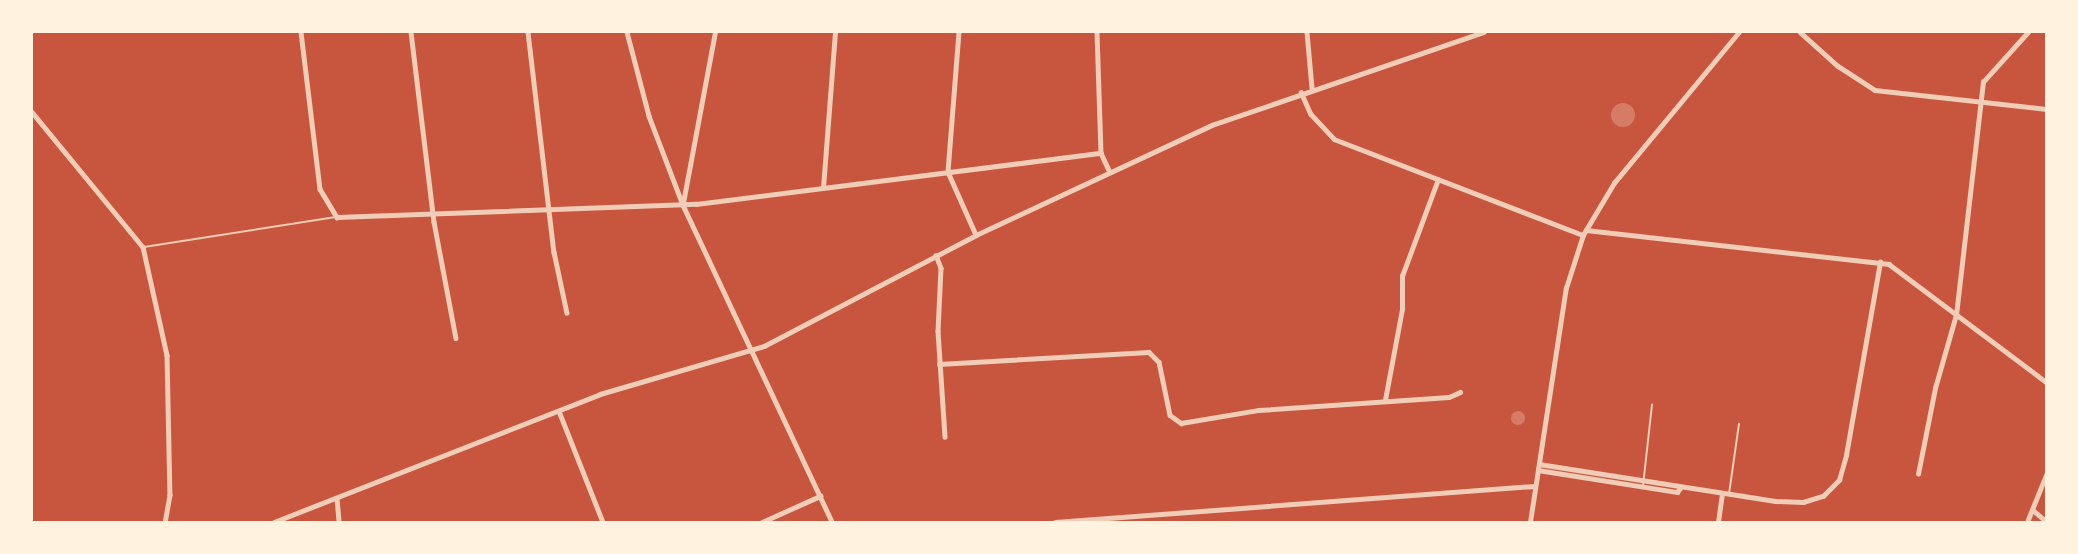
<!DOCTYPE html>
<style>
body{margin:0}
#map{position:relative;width:2078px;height:554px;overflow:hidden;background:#c8553d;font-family:Barlow,sans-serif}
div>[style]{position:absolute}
.building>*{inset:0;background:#d67c66}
.round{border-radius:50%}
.service>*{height:2px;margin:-1px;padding:0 1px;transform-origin:1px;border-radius:1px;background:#f1ccb7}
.minor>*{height:4.5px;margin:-2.25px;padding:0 2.25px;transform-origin:2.25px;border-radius:2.25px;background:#f1ccb7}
span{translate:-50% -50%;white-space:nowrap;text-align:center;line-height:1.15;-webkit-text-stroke:6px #fff3e0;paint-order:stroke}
.frame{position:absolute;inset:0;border:33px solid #fff3e0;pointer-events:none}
</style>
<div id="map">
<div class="building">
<div class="round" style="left:1611px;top:103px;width:24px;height:24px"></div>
<div class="round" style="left:1511px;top:411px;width:14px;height:14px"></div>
</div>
<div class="service">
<div style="left:144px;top:247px;width:194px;rotate:-8.9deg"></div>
<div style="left:1643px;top:486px;width:82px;rotate:-83.7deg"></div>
<div style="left:1729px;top:494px;width:71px;rotate:-81.9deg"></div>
</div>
<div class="minor">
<div style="left:301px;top:32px;width:158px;rotate:83.1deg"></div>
<div style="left:320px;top:189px;width:33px;rotate:59deg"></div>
<div style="left:337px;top:217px;width:359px;rotate:-2.1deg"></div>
<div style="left:696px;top:204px;width:408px;rotate:-7.2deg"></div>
<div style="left:411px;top:32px;width:191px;rotate:83.1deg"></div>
<div style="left:434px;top:222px;width:118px;rotate:79.3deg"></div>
<div style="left:528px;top:32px;width:222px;rotate:83.3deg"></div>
<div style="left:554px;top:252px;width:62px;rotate:78deg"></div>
<div style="left:627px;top:32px;width:87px;rotate:75.3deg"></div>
<div style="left:649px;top:116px;width:95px;rotate:69.1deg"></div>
<div style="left:683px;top:205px;width:350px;rotate:64.8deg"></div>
<div style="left:959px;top:32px;width:140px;rotate:94.5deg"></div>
<div style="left:948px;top:172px;width:69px;rotate:66deg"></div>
<div style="left:1097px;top:32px;width:121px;rotate:88.1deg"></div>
<div style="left:1101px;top:153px;width:21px;rotate:65deg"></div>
<div style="left:1307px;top:32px;width:56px;rotate:84.9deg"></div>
<div style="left:1800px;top:32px;width:51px;rotate:41.8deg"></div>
<div style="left:1838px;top:66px;width:44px;rotate:33deg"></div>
<div style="left:1875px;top:90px;width:172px;rotate:6.3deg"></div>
<div style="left:1301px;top:92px;width:24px;rotate:66deg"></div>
<div style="left:1311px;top:114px;width:34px;rotate:47deg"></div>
<div style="left:1334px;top:139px;width:267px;rotate:21.1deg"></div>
<div style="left:32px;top:112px;width:175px;rotate:50.6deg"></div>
<div style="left:143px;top:247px;width:111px;rotate:77.5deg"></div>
<div style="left:167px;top:355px;width:140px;rotate:88.8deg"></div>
<div style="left:170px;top:495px;width:27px;rotate:100deg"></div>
<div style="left:823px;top:188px;width:156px;rotate:-85.6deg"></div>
<div style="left:683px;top:203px;width:174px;rotate:-79.4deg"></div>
<div style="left:1586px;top:230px;width:305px;rotate:6.4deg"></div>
<div style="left:1889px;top:264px;width:196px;rotate:36.9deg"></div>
<div style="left:936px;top:255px;width:14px;rotate:69deg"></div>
<div style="left:941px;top:268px;width:63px;rotate:92.7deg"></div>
<div style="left:938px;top:331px;width:106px;rotate:86.2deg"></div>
<div style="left:939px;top:364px;width:210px;rotate:-3.3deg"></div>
<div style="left:1149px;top:352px;width:14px;rotate:45deg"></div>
<div style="left:1159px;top:362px;width:54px;rotate:78.3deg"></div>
<div style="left:1170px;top:415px;width:14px;rotate:36deg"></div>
<div style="left:1181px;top:423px;width:79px;rotate:-9.5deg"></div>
<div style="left:1259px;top:410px;width:190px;rotate:-3.9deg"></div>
<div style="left:1449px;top:397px;width:12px;rotate:-24deg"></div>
<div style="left:1385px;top:400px;width:93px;rotate:-79.4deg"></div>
<div style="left:1402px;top:309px;width:33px;rotate:-90deg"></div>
<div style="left:1402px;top:276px;width:103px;rotate:-69.6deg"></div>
<div style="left:559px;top:411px;width:119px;rotate:68.4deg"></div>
<div style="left:1539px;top:464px;width:239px;rotate:8.9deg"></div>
<div style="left:1775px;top:501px;width:28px;rotate:2deg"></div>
<div style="left:1803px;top:502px;width:21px;rotate:-17deg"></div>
<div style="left:1823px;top:496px;width:23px;rotate:-45deg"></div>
<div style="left:1839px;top:480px;width:26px;rotate:-74deg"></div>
<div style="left:1846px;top:455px;width:196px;rotate:-80deg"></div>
<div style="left:1538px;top:470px;width:141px;rotate:9deg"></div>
<div style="left:1677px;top:492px;width:6px;rotate:-51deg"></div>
<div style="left:1918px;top:474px;width:88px;rotate:-78.8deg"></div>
<div style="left:1935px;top:388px;width:76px;rotate:-74deg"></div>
<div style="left:1956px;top:315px;width:235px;rotate:-83.4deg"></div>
<div style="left:1983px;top:82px;width:67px;rotate:-48deg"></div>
<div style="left:337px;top:498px;width:24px;rotate:85deg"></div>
<div style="left:2034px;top:511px;width:16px;rotate:40deg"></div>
<div style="left:274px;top:522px;width:350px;rotate:-21.4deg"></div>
<div style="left:600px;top:394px;width:171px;rotate:-16.3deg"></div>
<div style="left:764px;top:346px;width:239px;rotate:-27.6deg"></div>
<div style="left:976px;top:235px;width:260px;rotate:-25deg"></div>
<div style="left:1212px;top:125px;width:287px;rotate:-18.9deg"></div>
<div style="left:762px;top:522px;width:64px;rotate:-24.1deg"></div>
<div style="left:1055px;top:522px;width:481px;rotate:-4.3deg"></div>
<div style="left:1530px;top:522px;width:237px;rotate:-81.3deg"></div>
<div style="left:1566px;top:288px;width:56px;rotate:-72.2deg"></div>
<div style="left:1583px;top:235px;width:61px;rotate:-59.2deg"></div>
<div style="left:1614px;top:183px;width:196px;rotate:-50.4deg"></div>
<div style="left:1718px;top:522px;width:28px;rotate:-82deg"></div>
<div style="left:2027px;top:522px;width:51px;rotate:-68deg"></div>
</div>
<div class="frame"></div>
</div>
